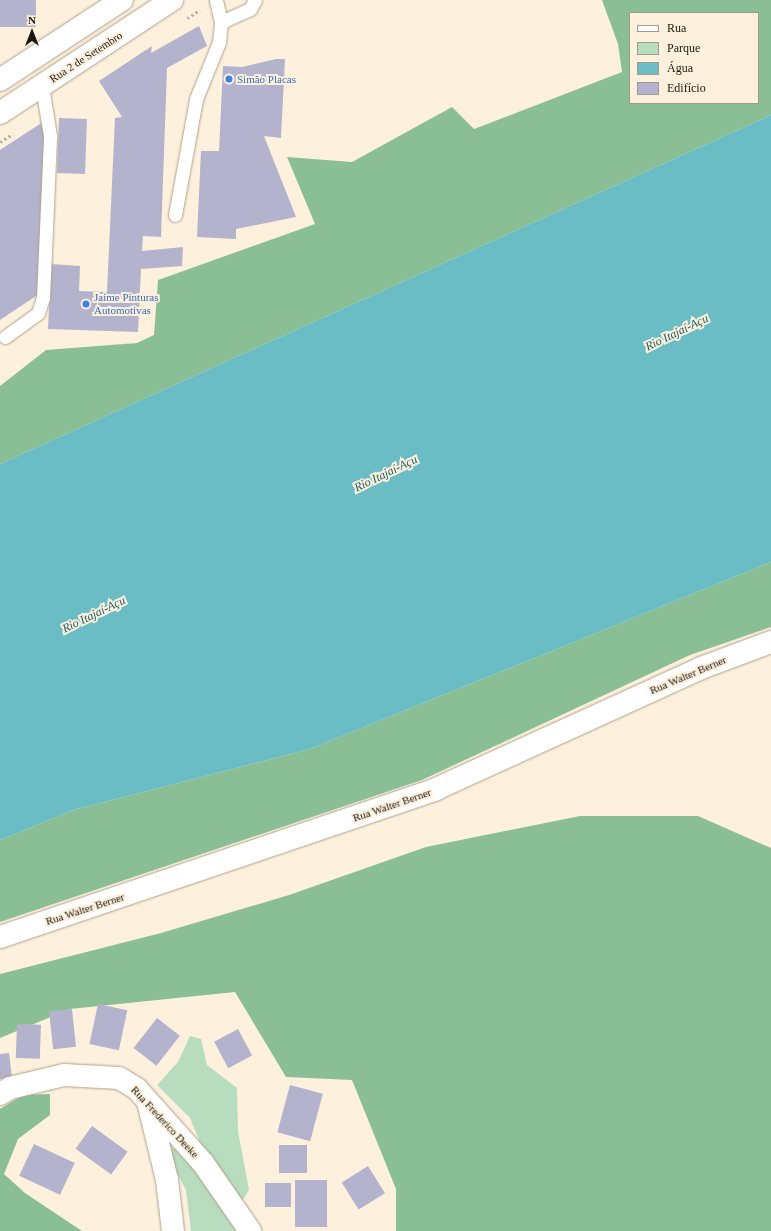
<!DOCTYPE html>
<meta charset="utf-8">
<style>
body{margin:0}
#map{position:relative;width:771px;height:1231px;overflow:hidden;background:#fdf0dd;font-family:"Times New Roman",serif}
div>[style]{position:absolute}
.green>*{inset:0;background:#b7dcbe}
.forest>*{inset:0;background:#8abf96}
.water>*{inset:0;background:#6abdc4}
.building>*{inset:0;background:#b3b3cd;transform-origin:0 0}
.path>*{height:2.5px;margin-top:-1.25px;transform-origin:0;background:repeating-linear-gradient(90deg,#b5ab9b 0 2px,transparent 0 5px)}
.roads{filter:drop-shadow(0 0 1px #b0a189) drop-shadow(0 0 1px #b0a189)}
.lane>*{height:13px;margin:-6.5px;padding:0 6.5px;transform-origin:6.5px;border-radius:6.5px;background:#fff}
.street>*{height:22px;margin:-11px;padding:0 11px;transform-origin:11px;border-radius:11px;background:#fff}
.secondary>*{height:22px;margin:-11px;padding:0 11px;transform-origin:11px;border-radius:11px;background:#fff}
.primary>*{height:22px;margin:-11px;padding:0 11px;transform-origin:11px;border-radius:11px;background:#fff}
.dots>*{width:11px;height:11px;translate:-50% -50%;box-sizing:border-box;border:2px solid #fdf0dd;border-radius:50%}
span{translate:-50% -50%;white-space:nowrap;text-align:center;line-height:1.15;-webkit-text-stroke:4px #fdf0dd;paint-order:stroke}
.street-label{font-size:11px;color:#1c160e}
.shop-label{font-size:11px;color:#366cbe}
.left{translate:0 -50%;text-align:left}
.water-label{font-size:12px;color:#185e63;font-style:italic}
.legend{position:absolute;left:629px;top:12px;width:130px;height:92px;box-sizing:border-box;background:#fdf0dd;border:1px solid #a3998a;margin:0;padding:5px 7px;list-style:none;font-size:12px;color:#1c160e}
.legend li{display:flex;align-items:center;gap:8px;height:20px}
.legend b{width:20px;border:1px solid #a3998a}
.north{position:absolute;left:12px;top:12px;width:40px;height:40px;-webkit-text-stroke:3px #fdf0dd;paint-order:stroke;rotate:0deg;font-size:11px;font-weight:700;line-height:16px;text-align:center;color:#1c160e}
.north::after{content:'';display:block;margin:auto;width:14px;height:18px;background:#1c160e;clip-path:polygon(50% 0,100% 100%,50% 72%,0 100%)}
</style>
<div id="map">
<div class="green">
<div style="clip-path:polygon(190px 1036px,201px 1039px,207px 1065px,237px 1088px,238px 1131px,249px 1190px,242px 1201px,205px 1154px,190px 1118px,157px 1085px,178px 1062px)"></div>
<div style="clip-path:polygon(171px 1148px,178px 1149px,192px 1164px,237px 1231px,191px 1231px,186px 1190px,167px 1154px)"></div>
</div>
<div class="forest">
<div style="clip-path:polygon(evenodd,602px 0,771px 0,771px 115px,0 464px,0 386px,46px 350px,137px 343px,154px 335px,158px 280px,315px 224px,287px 157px,352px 162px,452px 107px,474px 129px,622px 72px,618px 44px,602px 0,630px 13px,758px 13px,758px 103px,630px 103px,630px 13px)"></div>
<div style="clip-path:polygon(771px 562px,771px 627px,690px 655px,422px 780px,0 922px,0 840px,73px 810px,310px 749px)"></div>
<div style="clip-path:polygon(580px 816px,698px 816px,771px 848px,771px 1231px,396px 1231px,396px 1189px,352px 1080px,286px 1077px,235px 992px,70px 1009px,0 1038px,0 974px,161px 933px,289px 895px,426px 847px)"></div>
<div style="clip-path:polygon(50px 1094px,50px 1115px,18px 1139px,4px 1174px,25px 1193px,82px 1231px,0 1231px,0 1109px,23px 1095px)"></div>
</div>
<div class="water">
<div style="clip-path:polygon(771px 115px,771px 562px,310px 749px,73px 810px,0 840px,0 464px)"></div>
</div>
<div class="building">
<div style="left:0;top:0;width:36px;height:27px"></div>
<div style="clip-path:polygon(199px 26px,207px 46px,167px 68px,161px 237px,143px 236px,142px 251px,183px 247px,182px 266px,141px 269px,138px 332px,48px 329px,51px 264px,80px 266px,79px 291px,107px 292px,115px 118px,122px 117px,99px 81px,152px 46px,151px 53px)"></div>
<div style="clip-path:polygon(276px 59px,285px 59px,281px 138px,264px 136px,296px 217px,236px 229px,236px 239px,197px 237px,201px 151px,219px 151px,223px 66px,242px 67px)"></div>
<div style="left:59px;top:118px;width:28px;height:55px;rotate:2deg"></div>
<div style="clip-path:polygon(46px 120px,39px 294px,0 320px,0 150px)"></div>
<div style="left:98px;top:1004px;width:30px;height:41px;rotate:12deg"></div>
<div style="left:72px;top:1009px;width:38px;height:23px;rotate:84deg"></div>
<div style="left:157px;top:1018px;width:29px;height:38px;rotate:38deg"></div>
<div style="left:17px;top:1024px;width:24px;height:34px;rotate:2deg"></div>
<div style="left:238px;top:1029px;width:30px;height:27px;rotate:62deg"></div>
<div style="clip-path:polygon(9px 1053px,12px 1078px,0 1079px,0 1054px)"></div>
<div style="left:290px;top:1085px;width:34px;height:49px;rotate:15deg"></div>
<div style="left:92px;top:1126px;width:44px;height:28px;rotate:36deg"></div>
<div style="left:34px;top:1144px;width:45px;height:35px;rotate:25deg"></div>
<div style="left:279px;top:1145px;width:28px;height:28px"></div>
<div style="left:368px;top:1166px;width:32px;height:31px;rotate:58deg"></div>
<div style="left:295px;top:1180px;width:32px;height:47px"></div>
<div style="left:265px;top:1183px;width:26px;height:24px"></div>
</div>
<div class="path">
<div style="left:187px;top:18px;width:15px;rotate:-32deg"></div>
<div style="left:0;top:142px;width:15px;rotate:-32deg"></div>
</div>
<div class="roads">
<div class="lane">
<div style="left:221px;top:22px;width:32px;rotate:-24deg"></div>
<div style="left:250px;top:9px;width:10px;rotate:-61deg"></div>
<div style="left:175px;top:215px;width:118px;rotate:-79.7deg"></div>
<div style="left:196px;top:99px;width:61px;rotate:-68deg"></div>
<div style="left:219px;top:42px;width:20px;rotate:-84deg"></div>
<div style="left:221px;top:22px;width:23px;rotate:-103deg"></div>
<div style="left:5px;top:337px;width:41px;rotate:-36deg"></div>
<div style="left:38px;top:313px;width:16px;rotate:-72deg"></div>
<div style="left:43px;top:298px;width:162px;rotate:-87.5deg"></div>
<div style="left:50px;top:136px;width:51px;rotate:-99.1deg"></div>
</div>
<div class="street">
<div style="left:0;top:1094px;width:12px;rotate:-31deg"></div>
<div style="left:10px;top:1088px;width:56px;rotate:-13.5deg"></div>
<div style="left:64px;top:1075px;width:55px;rotate:3.1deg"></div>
<div style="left:119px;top:1078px;width:21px;rotate:31deg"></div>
<div style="left:137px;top:1089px;width:99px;rotate:48.3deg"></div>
<div style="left:203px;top:1163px;width:83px;rotate:55.3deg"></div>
<div style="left:148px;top:1102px;width:80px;rotate:76.3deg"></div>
<div style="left:167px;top:1180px;width:51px;rotate:83.3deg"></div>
</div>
<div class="secondary">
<div style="left:0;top:937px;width:460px;rotate:-18.7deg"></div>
<div style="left:436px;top:789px;width:291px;rotate:-24.5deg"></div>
<div style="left:701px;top:668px;width:75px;rotate:-20.4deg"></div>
</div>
<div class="primary">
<div style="left:0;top:80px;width:146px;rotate:-33.3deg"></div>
<div style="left:0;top:113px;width:206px;rotate:-33.3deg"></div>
</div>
</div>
<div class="dots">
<div style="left:229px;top:79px;background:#3f7fe0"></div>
<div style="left:86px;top:304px;background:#3f7fe0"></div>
</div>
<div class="street-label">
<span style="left:86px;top:57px;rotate:-33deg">Rua 2 de Setembro</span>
<span style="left:688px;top:675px;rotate:-23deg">Rua Walter Berner</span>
<span style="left:392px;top:805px;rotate:-19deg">Rua Walter Berner</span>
<span style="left:85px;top:909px;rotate:-18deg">Rua Walter Berner</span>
<span style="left:165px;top:1122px;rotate:47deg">Rua Frederico Deeke</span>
</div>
<div class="shop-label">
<span class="left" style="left:237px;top:79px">Simão Placas</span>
<span class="left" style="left:94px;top:304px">Jaime Pinturas<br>Automotivas</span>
</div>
<div class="water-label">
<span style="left:677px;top:333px;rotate:-26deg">Rio Itajaí-Açu</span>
<span style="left:386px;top:474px;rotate:-26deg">Rio Itajaí-Açu</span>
<span style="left:94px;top:615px;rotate:-26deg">Rio Itajaí-Açu</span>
</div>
<ul class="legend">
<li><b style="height:5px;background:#fff"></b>Rua</li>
<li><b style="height:11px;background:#b7dcbe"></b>Parque</li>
<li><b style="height:11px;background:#6abdc4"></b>Água</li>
<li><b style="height:11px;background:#b3b3cd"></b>Edifício</li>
</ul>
<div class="north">N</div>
</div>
